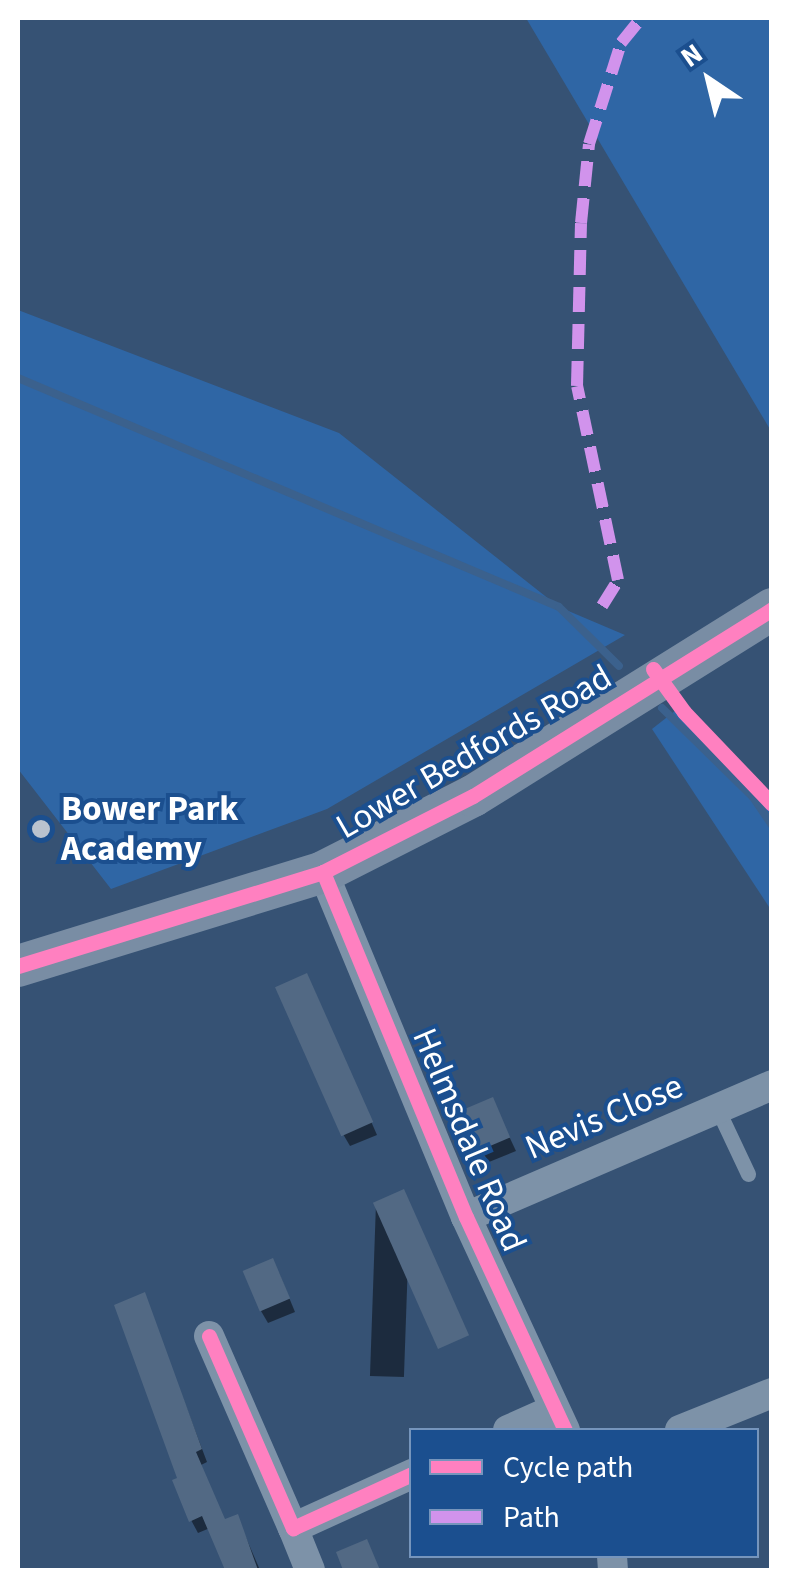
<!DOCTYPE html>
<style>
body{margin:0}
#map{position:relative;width:789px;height:1588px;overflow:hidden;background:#365274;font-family:"Source Sans 3",sans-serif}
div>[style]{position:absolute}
.green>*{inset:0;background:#2f66a5}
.shadow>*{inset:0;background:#0007;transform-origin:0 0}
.stream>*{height:8px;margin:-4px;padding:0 4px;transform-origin:4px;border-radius:4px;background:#3b618d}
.building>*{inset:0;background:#526984;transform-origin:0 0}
.lane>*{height:15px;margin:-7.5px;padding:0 7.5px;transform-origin:7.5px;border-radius:7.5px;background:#7d92a8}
.street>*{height:30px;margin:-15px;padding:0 15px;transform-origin:15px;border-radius:15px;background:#7d92a8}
.secondary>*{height:42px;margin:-21px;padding:0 21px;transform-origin:21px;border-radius:21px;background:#798da4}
.quiet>*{height:12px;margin-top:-6px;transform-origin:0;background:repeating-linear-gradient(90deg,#d193ec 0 25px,transparent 0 37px)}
.cycleway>*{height:15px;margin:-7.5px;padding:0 7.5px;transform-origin:7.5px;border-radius:7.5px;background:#ff80c0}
.dots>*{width:28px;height:28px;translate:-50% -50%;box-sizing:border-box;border:5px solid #1b4f8f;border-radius:50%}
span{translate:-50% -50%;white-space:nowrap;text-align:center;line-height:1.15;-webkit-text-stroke:8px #1b4f8f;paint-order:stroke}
.street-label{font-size:35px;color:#fff}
.poi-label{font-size:35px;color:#fff;font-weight:700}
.left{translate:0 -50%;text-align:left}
.frame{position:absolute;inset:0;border:20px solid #fff;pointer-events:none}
.legend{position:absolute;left:409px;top:1428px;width:350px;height:130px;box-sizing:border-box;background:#1b4f8f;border:2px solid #7695bc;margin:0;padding:12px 18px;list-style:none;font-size:30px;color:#fff}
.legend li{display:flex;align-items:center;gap:20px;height:50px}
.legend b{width:50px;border:2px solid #7695bc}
.north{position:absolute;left:659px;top:30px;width:100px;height:100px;-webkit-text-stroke:8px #1b4f8f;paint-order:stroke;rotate:325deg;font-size:28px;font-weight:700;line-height:40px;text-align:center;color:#fff}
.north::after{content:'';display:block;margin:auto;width:35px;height:45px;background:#fff;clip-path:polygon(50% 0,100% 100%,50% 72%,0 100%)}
</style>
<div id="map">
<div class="green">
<div style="clip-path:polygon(526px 18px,771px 18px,771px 431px)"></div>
<div style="clip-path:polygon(18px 310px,339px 433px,559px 607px,625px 635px,327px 809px,111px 889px,18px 769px)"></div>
<div style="clip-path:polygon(680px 707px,771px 797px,771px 910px,652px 729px)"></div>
</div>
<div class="shadow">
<div style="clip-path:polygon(313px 988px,377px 1135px,350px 1146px,343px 1134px)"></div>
<div style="clip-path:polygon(492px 1100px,516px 1151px,489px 1162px,481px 1150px)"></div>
<div style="left:376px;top:1203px;width:34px;height:173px;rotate:2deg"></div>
<div style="clip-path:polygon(279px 1273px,295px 1312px,268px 1323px,261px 1311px)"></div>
<div style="clip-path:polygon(144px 1295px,207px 1462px,201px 1465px,225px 1522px,237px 1517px,260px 1570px,226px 1570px,210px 1528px,198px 1533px,191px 1520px)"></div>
</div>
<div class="stream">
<div style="left:18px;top:378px;width:587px;rotate:22.94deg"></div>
<div style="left:559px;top:607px;width:84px;rotate:44.5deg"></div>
<div style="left:662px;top:708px;width:127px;rotate:44.4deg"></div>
<div style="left:753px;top:797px;width:34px;rotate:56deg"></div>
</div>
<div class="building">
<div style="left:307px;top:973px;width:163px;height:35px;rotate:66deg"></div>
<div style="left:493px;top:1097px;width:44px;height:34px;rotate:67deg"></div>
<div style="left:404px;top:1189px;width:160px;height:34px;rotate:66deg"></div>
<div style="left:273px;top:1258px;width:44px;height:33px;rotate:67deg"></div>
<div style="clip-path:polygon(145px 1292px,202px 1449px,196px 1452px,225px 1519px,238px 1514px,258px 1570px,225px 1570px,202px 1516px,189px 1522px,172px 1480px,177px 1478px,114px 1305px)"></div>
<div style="clip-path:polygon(367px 1539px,380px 1570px,343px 1570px,336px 1552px)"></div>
</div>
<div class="lane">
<div style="left:717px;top:1108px;width:73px;rotate:64.8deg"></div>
</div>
<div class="street">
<div style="left:323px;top:872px;width:373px;rotate:67.5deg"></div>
<div style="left:466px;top:1217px;width:235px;rotate:65.1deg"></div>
<div style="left:466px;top:1217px;width:333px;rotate:-23.3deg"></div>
<div style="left:209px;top:1336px;width:210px;rotate:66.4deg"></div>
<div style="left:293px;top:1528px;width:131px;rotate:-24.4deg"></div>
<div style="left:508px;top:1430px;width:51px;rotate:-24.1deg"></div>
<div style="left:680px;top:1430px;width:99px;rotate:-21.9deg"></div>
<div style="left:293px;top:1528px;width:45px;rotate:68deg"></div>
<div style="left:612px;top:1556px;width:14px;rotate:86deg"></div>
</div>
<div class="secondary">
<div style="left:18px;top:966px;width:319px;rotate:-17.1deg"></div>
<div style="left:323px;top:872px;width:168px;rotate:-26.9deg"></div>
<div style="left:473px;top:796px;width:353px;rotate:-32deg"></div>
</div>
<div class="quiet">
<div style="left:602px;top:606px;width:31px;rotate:-58deg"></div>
<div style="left:618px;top:580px;width:198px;rotate:-101.9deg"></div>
<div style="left:577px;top:386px;width:163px;rotate:-88.6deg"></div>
<div style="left:581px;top:223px;width:79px;rotate:-84.2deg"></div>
<div style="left:589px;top:144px;width:106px;rotate:-72.4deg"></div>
<div style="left:621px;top:43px;width:32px;rotate:-51deg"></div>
</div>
<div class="cycleway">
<div style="left:653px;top:669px;width:53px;rotate:54.2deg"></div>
<div style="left:684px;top:712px;width:127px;rotate:46.3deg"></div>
<div style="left:323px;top:872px;width:373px;rotate:67.5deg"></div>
<div style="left:466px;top:1217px;width:235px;rotate:65.1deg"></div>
<div style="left:18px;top:966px;width:319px;rotate:-17.1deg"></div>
<div style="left:323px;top:872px;width:168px;rotate:-26.9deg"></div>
<div style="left:473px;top:796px;width:353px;rotate:-32deg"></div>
<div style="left:209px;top:1336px;width:210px;rotate:66.4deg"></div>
<div style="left:293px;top:1528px;width:131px;rotate:-24.4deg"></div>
</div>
<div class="dots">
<div style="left:41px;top:829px;background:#b9c2ce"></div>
</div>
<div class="street-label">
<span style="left:474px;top:752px;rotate:-30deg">Lower Bedfords Road</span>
<span style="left:604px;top:1117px;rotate:-23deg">Nevis Close</span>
<span style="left:469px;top:1140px;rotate:67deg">Helmsdale Road</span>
</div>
<div class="poi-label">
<span class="left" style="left:61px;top:829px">Bower Park<br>Academy</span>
</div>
<div class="frame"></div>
<ul class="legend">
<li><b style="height:12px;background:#ff80c0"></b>Cycle path</li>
<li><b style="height:12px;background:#d193ec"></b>Path</li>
</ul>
<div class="north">N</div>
</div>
